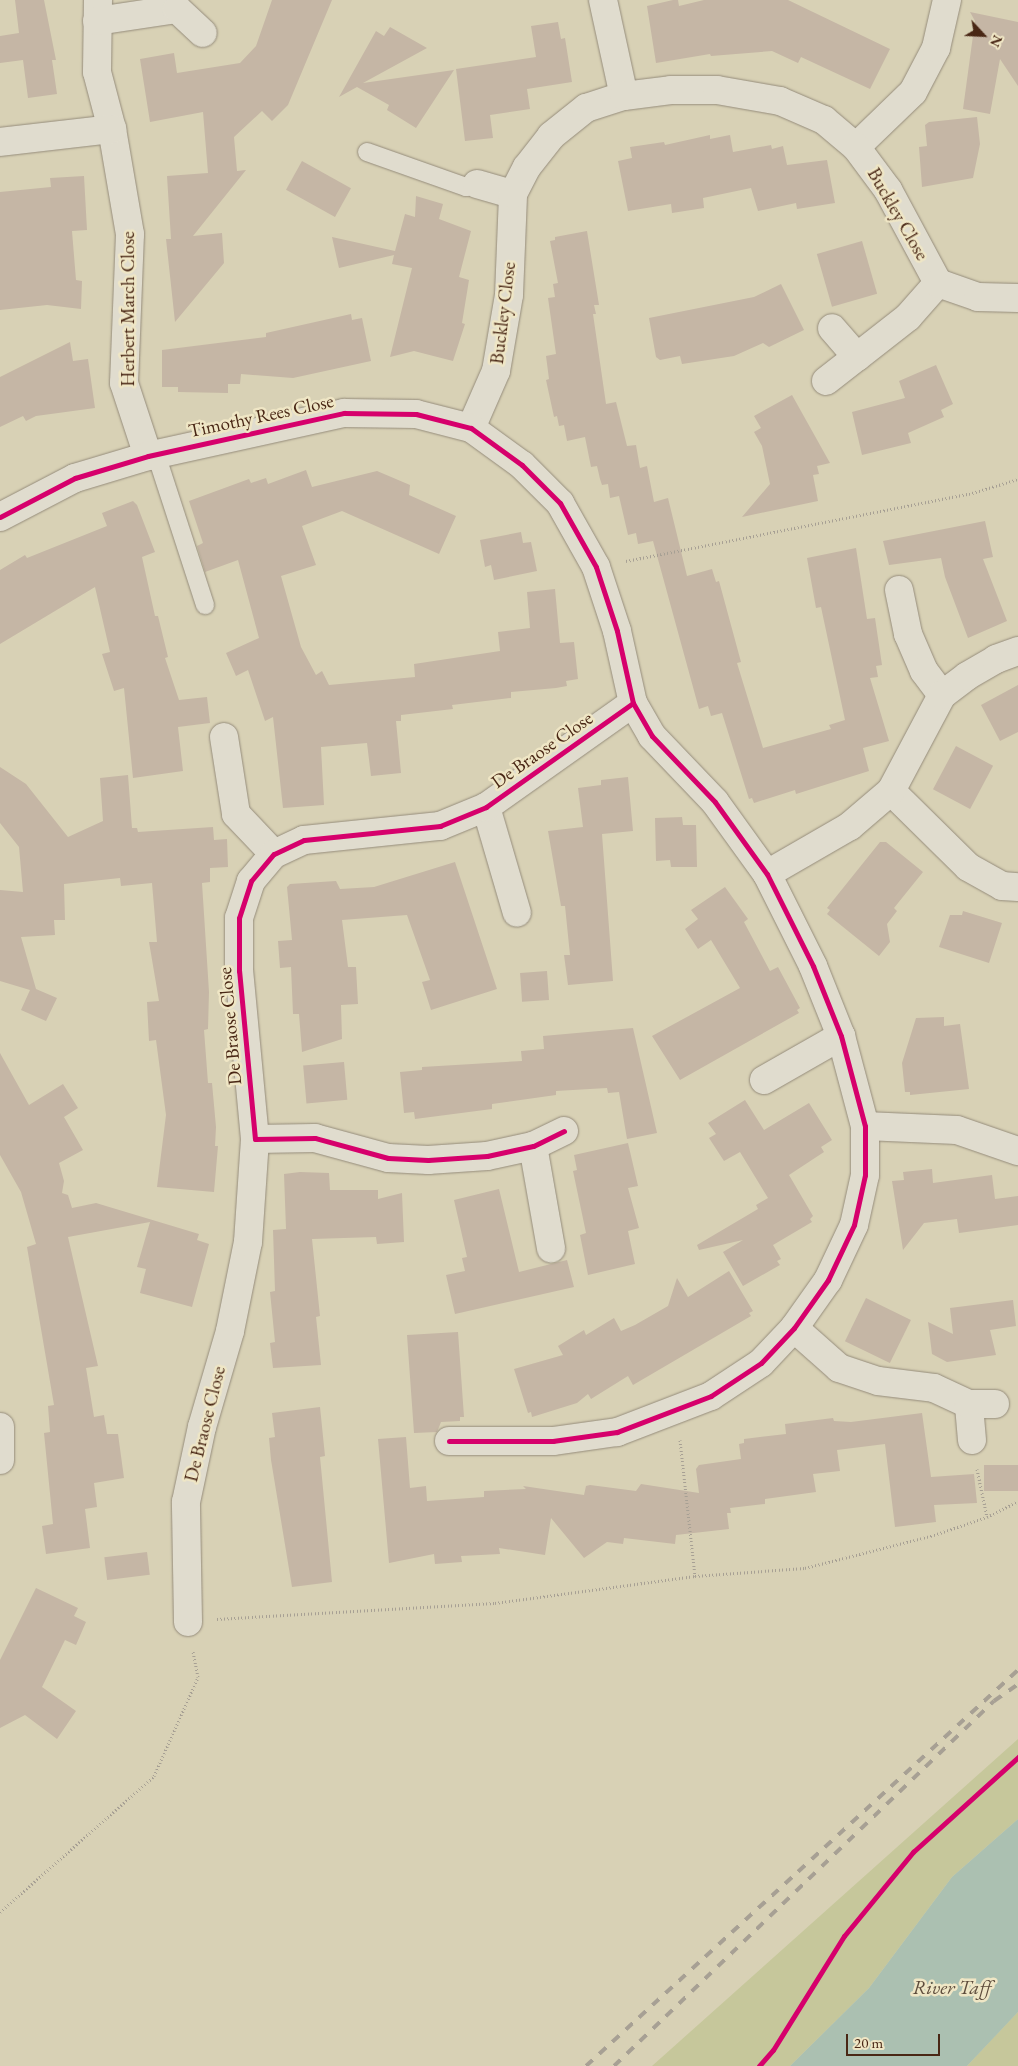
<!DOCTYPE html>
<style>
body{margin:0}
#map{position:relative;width:1018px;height:2066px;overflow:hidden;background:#d8d1b5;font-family:"EB Garamond",serif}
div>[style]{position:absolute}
.green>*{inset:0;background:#c6c79b}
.water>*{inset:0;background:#abc0b1}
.building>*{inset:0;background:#c5b6a5;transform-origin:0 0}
.path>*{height:3px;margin-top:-1.5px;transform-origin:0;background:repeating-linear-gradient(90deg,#a7a094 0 1px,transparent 0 3.5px)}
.roads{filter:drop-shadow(0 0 1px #958c7b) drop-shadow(0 0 1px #958c7b)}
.lane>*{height:18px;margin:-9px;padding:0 9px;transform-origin:9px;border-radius:9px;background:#e0dcce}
.street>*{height:28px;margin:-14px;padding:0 14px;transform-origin:14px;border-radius:14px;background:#e0dcce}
.rail>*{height:4px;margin-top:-2px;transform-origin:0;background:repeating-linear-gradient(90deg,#a7a094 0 9px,transparent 0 18px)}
.cycleway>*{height:5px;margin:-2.5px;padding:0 2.5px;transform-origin:2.5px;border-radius:2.5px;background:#d6006c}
span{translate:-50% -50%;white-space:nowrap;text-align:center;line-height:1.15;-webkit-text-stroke:5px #efe6c5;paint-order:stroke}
.street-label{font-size:19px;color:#492715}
.water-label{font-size:20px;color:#5d4c3c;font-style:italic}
.north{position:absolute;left:958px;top:10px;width:50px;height:50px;-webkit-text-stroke:4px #efe6c5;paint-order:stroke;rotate:115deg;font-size:14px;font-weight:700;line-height:20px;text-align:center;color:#492715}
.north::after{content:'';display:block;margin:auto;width:18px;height:22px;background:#492715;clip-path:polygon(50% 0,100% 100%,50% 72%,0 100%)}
.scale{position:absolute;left:846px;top:2034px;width:94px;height:22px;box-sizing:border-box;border:2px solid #492715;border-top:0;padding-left:6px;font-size:15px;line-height:18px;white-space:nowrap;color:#492715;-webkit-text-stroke:4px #efe6c5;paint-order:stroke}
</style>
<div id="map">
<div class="green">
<div style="clip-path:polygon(1018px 1739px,1018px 1819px,952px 1877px,869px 1988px,790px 2066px,652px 2066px)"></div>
<div style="clip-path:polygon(1018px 2012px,1018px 2066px,967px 2066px,995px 2036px)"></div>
</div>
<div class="water">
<div style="clip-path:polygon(1018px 1819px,1018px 2012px,967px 2066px,790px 2066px,869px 1988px,952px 1877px)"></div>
</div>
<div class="building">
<div style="clip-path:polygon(15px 0,44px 0,56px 60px,52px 60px,57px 94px,28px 98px,23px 60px,0 63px,0 36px,19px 33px)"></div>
<div style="clip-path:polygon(272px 0,332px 0,288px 105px,272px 121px,262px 111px,234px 137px,237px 171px,246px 170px,193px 236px,222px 233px,224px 263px,175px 322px,166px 239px,171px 239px,167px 176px,208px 173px,203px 112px,150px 122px,140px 59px,174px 53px,177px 73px,240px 63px,256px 46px)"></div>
<div style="clip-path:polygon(673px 0,678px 0,679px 6px,704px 0,788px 0,890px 49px,870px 89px,801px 57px,798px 63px,772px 51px,711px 56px,710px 54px,656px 63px,647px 6px)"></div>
<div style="clip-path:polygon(970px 12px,1018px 22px,1018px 86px,1000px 59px,990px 114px,963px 109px,975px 21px)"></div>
<div style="clip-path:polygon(558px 22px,561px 39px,565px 38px,572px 82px,527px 89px,530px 109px,490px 115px,493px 138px,465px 141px,456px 69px,536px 57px,531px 26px)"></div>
<div style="clip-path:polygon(390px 27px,427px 48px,363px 83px,454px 70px,416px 128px,387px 110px,389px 105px,357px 87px,339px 97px,376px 31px,384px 36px)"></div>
<div style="clip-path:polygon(977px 117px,980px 144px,973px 178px,922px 187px,919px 147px,927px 146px,925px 125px,929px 122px)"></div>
<div style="clip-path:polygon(710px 135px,710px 139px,730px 135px,733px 152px,771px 145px,772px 149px,783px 146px,787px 165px,827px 160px,835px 203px,797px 209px,796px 203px,758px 211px,751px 188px,703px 198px,704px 208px,672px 213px,671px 204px,628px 211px,618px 161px,632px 158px,630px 147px,664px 142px,665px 145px)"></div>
<div style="left:302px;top:161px;width:56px;height:33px;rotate:29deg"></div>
<div style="clip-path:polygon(84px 176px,87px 230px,72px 231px,76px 280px,82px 281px,81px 309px,47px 305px,0 310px,0 192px,51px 187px,50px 178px)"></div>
<div style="clip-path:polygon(416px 196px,443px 204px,439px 219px,471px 231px,459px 277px,469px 280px,462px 323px,465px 324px,453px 361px,414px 351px,390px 357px,412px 268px,392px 264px,394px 255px,339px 268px,332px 237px,395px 251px,405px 214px,415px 217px)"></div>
<div style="clip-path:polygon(587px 231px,599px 305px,594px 305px,596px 314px,593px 314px,606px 404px,616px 402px,627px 446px,636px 445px,640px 468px,647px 466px,654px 502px,668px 498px,687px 576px,712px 569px,716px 582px,719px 581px,741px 662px,737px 663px,763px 748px,831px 729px,829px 725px,845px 720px,821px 607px,816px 608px,807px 558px,856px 548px,867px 619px,875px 618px,882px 665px,876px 666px,878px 677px,870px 678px,889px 741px,863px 748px,869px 771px,796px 794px,795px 790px,754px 803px,752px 798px,749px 799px,722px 713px,711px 716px,708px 706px,699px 709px,653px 541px,638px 544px,636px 533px,628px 535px,619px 496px,610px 498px,608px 484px,602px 485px,600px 479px,597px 466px,591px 467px,585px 437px,567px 441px,564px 425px,559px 426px,557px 416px,554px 417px,546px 380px,549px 379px,546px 356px,556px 354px,548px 298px,555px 297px,553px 284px,558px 283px,550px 241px,555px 240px,555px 237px)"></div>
<div style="left:862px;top:241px;width:55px;height:47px;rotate:74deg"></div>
<div style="clip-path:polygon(781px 284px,804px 330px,769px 347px,763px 343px,734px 356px,682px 364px,680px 356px,660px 360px,656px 357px,649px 318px,754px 297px)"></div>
<div style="clip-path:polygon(351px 314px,352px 320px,362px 318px,371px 361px,293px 378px,241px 374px,240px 384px,228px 384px,228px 393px,178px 392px,178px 387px,162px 387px,162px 350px,266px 337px,266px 333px)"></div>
<div style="clip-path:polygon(70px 342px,73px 361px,88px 359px,95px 408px,36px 416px,26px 421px,23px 416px,0 427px,0 377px)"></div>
<div style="clip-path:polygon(936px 365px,953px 404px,941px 410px,944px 417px,908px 433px,911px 443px,862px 455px,852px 412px,905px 398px,899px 381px)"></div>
<div style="clip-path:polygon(792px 395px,830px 463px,817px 466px,819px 474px,813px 475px,818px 501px,742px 517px,770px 484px,762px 446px,754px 432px,761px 428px,754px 416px)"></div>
<div style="clip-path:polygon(306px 470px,312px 487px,377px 471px,410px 485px,409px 495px,456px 516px,439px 554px,342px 511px,302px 526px,316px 565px,281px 576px,301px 647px,316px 675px,322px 671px,329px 685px,415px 677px,414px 664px,500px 651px,498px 632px,530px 628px,527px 592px,555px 589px,560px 643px,574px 642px,578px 679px,566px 681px,567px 686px,556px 688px,511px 692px,511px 698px,452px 705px,453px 709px,401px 715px,401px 721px,396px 721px,401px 773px,371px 776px,367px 743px,321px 747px,324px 805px,283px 808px,273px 717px,265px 721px,248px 670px,236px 676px,226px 653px,259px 638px,238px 560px,205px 572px,197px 546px,203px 543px,189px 501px,249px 479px,251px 483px,266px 478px,268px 484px)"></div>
<div style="clip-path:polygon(133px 501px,137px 505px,155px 552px,142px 557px,155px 616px,158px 616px,168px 657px,165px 658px,179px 700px,207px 697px,210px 723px,178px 727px,183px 771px,133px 778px,124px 688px,114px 691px,102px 654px,110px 652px,95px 587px,0 644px,0 570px,25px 555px,27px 558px,107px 526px,102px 513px)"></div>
<div style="clip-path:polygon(985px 521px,993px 557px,983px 559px,1007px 621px,968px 638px,945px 577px,941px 558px,889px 565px,883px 541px)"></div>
<div style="clip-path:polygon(521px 532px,523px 543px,531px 542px,537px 571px,494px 580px,491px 565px,485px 567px,480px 540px)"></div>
<div style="clip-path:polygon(1018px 685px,1018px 732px,1000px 741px,981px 705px)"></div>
<div style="left:956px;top:746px;width:42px;height:49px;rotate:28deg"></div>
<div style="clip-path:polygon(0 767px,26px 784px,68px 837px,103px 821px,100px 778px,128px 775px,132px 828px,137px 828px,138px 832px,213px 827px,214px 840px,227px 839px,228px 867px,210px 868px,210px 882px,202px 883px,209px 992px,208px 1029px,204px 1030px,208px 1083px,212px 1083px,216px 1127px,215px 1146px,218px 1146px,214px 1192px,157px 1187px,166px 1115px,156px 1040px,149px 1041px,147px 1002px,159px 1001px,149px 942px,157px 942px,152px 883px,121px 886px,120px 878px,64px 884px,65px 920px,54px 920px,55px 935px,21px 937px,36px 989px,57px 998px,46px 1021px,21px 1010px,30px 990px,0 981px,0 890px,23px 892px,19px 847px,0 823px)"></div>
<div style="clip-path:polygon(628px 777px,633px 831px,602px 834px,613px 981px,568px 985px,564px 955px,570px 955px,565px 906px,561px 906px,548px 831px,583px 827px,578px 788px,601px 785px,601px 780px)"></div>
<div style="clip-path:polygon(682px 817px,683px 825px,696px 825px,697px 867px,671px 867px,670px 860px,656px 861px,655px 818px)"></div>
<div style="clip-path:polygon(880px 842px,886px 842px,923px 872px,894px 908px,897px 911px,887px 924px,890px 942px,879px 956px,827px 914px,830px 910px,827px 908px)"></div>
<div style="clip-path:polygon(455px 862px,497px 989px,431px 1010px,422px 982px,430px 980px,407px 915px,342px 920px,348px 967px,356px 967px,358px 1004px,341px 1005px,342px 1039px,302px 1052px,299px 1014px,293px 1014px,291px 967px,280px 968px,278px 941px,292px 940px,287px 887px,290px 884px,336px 881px,340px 889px,374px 887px)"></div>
<div style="clip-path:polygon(725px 887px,748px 919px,744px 922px,770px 971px,778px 967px,800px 1008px,797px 1010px,799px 1013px,680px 1080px,652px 1036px,740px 988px,711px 940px,698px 949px,685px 929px,698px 919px,691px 910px)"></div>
<div style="clip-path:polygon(963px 911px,1002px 923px,989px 963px,939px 947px,950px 915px,962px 915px)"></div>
<div style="left:547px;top:971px;width:29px;height:27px;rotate:86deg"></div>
<div style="clip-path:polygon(944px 1017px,944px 1026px,960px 1024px,969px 1089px,910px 1095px,910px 1092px,905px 1092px,902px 1063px,916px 1018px)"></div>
<div style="clip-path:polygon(633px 1028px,657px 1133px,627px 1139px,619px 1092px,608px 1093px,607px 1088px,556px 1091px,556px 1095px,492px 1104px,492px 1109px,415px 1119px,414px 1112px,404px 1113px,400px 1072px,422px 1070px,422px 1067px,522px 1061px,521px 1051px,544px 1049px,543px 1036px)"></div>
<div style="clip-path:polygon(0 1053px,29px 1105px,63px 1084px,78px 1108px,64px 1117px,83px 1150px,59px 1163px,64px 1181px,62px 1193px,68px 1195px,72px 1208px,96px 1203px,199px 1234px,197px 1240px,209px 1244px,192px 1307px,140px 1293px,146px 1269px,137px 1267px,150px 1222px,68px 1237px,98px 1366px,86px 1368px,94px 1417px,104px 1415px,107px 1434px,118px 1434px,124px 1478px,94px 1483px,97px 1507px,85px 1509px,90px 1548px,46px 1554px,42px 1526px,53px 1524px,44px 1433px,50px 1432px,48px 1406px,54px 1405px,27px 1247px,36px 1244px,21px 1192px,0 1155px)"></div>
<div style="left:344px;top:1062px;width:38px;height:41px;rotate:85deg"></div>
<div style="clip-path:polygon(745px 1100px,764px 1130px,809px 1103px,832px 1140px,821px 1147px,824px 1152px,789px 1175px,813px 1216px,810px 1219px,812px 1222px,773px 1245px,781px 1259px,777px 1261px,780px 1265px,743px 1286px,723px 1252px,743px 1240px,699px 1250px,697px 1245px,758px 1209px,756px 1205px,768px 1198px,740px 1152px,724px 1161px,709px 1138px,716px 1134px,708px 1123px)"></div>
<div style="clip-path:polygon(628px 1143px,638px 1186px,628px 1188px,639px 1228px,628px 1231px,635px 1264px,588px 1275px,580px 1235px,586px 1233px,573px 1171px,577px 1170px,574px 1155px)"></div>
<div style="clip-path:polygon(932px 1169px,933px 1183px,992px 1175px,995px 1199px,1018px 1196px,1018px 1225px,959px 1233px,957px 1219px,924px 1223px,903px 1250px,892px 1181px,904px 1180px,903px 1172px)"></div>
<div style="clip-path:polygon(300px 1172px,329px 1173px,330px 1190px,378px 1190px,378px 1199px,402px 1193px,404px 1242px,377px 1244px,376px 1237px,312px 1239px,320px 1316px,316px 1317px,321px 1365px,273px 1368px,270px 1343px,275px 1342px,270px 1292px,275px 1291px,273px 1230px,286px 1229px,284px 1174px)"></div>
<div style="clip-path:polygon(499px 1189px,519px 1272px,567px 1260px,574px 1287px,455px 1314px,446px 1275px,465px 1271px,462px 1258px,467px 1257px,454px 1200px)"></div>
<div style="clip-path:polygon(729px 1271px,753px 1311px,749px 1313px,751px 1316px,633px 1385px,628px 1376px,591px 1399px,588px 1394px,577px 1403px,532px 1417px,531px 1412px,528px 1413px,514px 1369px,563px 1355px,558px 1346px,584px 1330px,586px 1335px,614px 1318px,621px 1331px,635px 1325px,668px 1306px,677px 1278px,688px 1297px)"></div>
<div style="left:866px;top:1298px;width:50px;height:48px;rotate:26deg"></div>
<div style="clip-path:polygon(1013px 1300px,1016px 1326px,990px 1330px,996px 1355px,947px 1362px,932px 1354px,928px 1322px,953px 1334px,950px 1308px)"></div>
<div style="clip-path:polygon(458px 1332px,464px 1417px,460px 1417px,460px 1421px,441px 1422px,437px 1432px,414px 1433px,407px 1335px)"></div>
<div style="clip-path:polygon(320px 1407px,325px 1456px,320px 1457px,332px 1582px,292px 1587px,271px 1460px,269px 1438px,275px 1437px,272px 1413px)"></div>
<div style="clip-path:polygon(922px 1413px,931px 1477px,974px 1474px,977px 1503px,934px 1505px,936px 1522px,895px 1527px,885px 1444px,837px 1450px,840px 1471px,813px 1474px,816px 1492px,765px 1499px,765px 1504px,730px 1508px,731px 1513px,727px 1513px,729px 1529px,676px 1535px,675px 1544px,624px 1538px,623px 1544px,607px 1542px,584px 1558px,551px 1518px,545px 1555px,499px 1548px,500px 1554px,461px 1556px,462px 1562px,435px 1564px,434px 1554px,389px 1563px,378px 1439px,406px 1437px,410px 1488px,426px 1486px,427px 1501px,484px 1497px,484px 1491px,526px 1489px,523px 1486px,584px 1495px,586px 1486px,590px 1485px,636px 1491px,641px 1484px,699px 1493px,696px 1469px,699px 1465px,741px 1459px,739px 1444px,744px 1443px,744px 1439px,786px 1434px,785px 1424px,833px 1418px,834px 1421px,851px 1422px)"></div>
<div style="left:1018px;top:1465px;width:26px;height:34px;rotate:90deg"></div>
<div style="left:147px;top:1552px;width:23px;height:43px;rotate:83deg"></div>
<div style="clip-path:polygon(36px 1588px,78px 1608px,74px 1616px,86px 1622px,76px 1645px,65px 1640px,42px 1687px,76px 1711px,57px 1739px,25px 1715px,0 1728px,0 1660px)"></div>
</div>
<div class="path">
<div style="left:626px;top:561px;width:349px;rotate:-11.1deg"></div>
<div style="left:969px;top:494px;width:51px;rotate:-17deg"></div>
<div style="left:680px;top:1440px;width:137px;rotate:83.7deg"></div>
<div style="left:977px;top:1469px;width:49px;rotate:78.2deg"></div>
<div style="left:217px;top:1619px;width:278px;rotate:-3.3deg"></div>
<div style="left:495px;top:1603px;width:202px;rotate:-7.7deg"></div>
<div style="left:695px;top:1576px;width:110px;rotate:-4.2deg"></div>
<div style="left:805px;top:1568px;width:133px;rotate:-14.3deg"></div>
<div style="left:934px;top:1535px;width:56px;rotate:-18.8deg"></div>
<div style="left:987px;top:1517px;width:35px;rotate:-27deg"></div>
<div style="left:0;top:1912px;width:205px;rotate:-41.4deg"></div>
<div style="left:154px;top:1776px;width:108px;rotate:-66deg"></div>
<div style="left:198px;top:1677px;width:26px;rotate:-101deg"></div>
</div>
<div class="roads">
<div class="lane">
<div style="left:367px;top:152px;width:105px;rotate:19.5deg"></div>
<div style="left:466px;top:187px;width:11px;rotate:-15deg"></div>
<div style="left:156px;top:454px;width:159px;rotate:72deg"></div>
</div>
<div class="street">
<div style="left:98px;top:0;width:72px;rotate:90.8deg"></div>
<div style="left:97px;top:72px;width:59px;rotate:75.3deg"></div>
<div style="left:112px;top:129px;width:107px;rotate:80.3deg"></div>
<div style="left:130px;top:234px;width:149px;rotate:92.3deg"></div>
<div style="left:124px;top:383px;width:77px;rotate:71.8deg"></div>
<div style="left:603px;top:0;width:98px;rotate:77.7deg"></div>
<div style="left:97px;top:21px;width:81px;rotate:-8.5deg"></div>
<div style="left:177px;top:9px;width:35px;rotate:43deg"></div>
<div style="left:0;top:142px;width:113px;rotate:-6.6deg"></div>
<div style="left:856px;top:147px;width:79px;rotate:-44deg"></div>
<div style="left:913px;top:92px;width:50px;rotate:-62.4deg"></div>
<div style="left:936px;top:48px;width:49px;rotate:-77.1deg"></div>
<div style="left:477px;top:184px;width:37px;rotate:16deg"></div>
<div style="left:857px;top:357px;width:65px;rotate:-38.1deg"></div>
<div style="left:908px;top:317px;width:45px;rotate:-48.6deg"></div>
<div style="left:826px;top:381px;width:39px;rotate:-38deg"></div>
<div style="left:857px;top:357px;width:38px;rotate:-131deg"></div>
<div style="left:471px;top:428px;width:62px;rotate:-66.3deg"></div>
<div style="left:496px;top:371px;width:77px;rotate:-80.3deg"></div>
<div style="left:509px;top:295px;width:101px;rotate:-87.7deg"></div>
<div style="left:513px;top:194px;width:30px;rotate:-63deg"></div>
<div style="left:527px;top:167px;width:39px;rotate:-52deg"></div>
<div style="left:551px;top:136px;width:45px;rotate:-38.7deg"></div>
<div style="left:586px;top:108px;width:40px;rotate:-18deg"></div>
<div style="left:624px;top:96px;width:47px;rotate:-7.3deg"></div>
<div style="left:671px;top:90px;width:46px"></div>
<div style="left:717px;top:90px;width:64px;rotate:9.9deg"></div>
<div style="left:780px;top:101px;width:48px;rotate:23.4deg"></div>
<div style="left:824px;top:120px;width:42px;rotate:40.2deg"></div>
<div style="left:856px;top:147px;width:54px;rotate:53.3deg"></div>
<div style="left:888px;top:190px;width:106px;rotate:61.7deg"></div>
<div style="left:938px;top:283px;width:42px;rotate:19.3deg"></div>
<div style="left:978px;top:297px;width:40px;rotate:1.4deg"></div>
<div style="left:0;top:517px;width:85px;rotate:-27.5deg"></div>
<div style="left:75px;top:478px;width:76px;rotate:-16.8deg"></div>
<div style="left:148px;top:456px;width:201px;rotate:-12.4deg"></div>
<div style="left:344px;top:413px;width:72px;rotate:0.8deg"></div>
<div style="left:416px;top:414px;width:57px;rotate:14.3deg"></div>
<div style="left:471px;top:428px;width:63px;rotate:36deg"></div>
<div style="left:522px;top:465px;width:54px;rotate:45deg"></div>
<div style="left:560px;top:503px;width:73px;rotate:60.6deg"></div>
<div style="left:596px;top:567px;width:67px;rotate:71.8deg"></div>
<div style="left:617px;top:631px;width:74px;rotate:77.5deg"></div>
<div style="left:633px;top:703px;width:38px;rotate:60deg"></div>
<div style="left:652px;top:736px;width:91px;rotate:46.3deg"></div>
<div style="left:715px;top:802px;width:89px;rotate:54.2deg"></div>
<div style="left:767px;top:874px;width:103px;rotate:63.4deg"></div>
<div style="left:813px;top:966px;width:75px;rotate:68.2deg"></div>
<div style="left:841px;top:1036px;width:93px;rotate:75.1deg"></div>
<div style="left:865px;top:1126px;width:49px;rotate:90deg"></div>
<div style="left:865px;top:1175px;width:51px;rotate:102.4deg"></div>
<div style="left:854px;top:1225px;width:61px;rotate:115.3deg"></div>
<div style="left:828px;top:1280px;width:59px;rotate:125.3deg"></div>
<div style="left:794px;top:1328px;width:48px;rotate:133.3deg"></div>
<div style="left:761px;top:1363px;width:60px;rotate:146.6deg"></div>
<div style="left:711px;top:1396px;width:101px;rotate:159deg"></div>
<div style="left:617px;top:1432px;width:65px;rotate:172deg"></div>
<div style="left:553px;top:1441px;width:104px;rotate:180deg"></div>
<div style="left:899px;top:590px;width:45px;rotate:78.4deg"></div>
<div style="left:908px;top:634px;width:40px;rotate:66.6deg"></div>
<div style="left:924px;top:671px;width:30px;rotate:53deg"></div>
<div style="left:224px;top:737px;width:78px;rotate:81.1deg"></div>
<div style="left:236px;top:814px;width:55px;rotate:46.5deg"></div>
<div style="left:891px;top:791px;width:108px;rotate:44.6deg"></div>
<div style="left:968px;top:867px;width:39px;rotate:29deg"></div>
<div style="left:1002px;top:886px;width:16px;rotate:4deg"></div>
<div style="left:486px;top:807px;width:110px;rotate:73.7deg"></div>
<div style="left:767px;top:874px;width:96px;rotate:-30deg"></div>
<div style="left:850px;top:826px;width:54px;rotate:-40.5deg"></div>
<div style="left:891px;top:791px;width:109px;rotate:-62deg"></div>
<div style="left:942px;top:695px;width:31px;rotate:-37deg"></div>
<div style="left:967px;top:676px;width:34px;rotate:-30deg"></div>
<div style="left:996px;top:659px;width:23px;rotate:-20deg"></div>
<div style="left:764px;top:1080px;width:89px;rotate:-29.7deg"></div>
<div style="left:865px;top:1126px;width:92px;rotate:2.5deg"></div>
<div style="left:957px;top:1130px;width:65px;rotate:19deg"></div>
<div style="left:564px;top:1131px;width:34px;rotate:154deg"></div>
<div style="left:533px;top:1146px;width:47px;rotate:167.7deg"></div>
<div style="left:487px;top:1156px;width:59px;rotate:176.1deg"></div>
<div style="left:428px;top:1160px;width:40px;rotate:-177.1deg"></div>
<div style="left:388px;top:1158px;width:76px;rotate:-164.7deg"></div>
<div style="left:315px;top:1138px;width:60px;rotate:179deg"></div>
<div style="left:255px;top:1139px;width:169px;rotate:-95.4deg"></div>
<div style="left:239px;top:971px;width:53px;rotate:-90deg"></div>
<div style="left:239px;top:918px;width:39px;rotate:-72deg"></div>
<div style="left:251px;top:881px;width:35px;rotate:-50deg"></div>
<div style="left:274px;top:854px;width:33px;rotate:-25deg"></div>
<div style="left:304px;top:840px;width:137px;rotate:-5.9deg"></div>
<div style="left:440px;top:826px;width:50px;rotate:-22.4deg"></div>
<div style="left:486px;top:807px;width:180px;rotate:-35.3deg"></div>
<div style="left:533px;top:1146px;width:104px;rotate:80deg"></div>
<div style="left:794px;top:1328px;width:60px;rotate:41.6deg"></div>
<div style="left:839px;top:1368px;width:41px;rotate:18.4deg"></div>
<div style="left:878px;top:1381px;width:56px;rotate:7.1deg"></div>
<div style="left:934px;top:1388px;width:38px;rotate:25deg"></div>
<div style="left:0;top:1427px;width:33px;rotate:90deg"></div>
<div style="left:972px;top:1440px;width:36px;rotate:-95deg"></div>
<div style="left:969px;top:1404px;width:26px"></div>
<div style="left:188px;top:1622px;width:120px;rotate:-91deg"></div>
<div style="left:186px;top:1502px;width:77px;rotate:-78deg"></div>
<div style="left:202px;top:1427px;width:100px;rotate:-73.7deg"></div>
<div style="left:230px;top:1331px;width:91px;rotate:-78.6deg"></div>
<div style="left:248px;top:1242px;width:103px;rotate:-86.1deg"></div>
</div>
</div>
<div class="rail">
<div style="left:586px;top:2066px;width:586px;rotate:-42.51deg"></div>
<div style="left:614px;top:2066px;width:527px;rotate:-43.85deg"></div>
<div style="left:994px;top:1701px;width:29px;rotate:-35deg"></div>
</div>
<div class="cycleway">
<div style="left:0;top:517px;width:85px;rotate:-27.5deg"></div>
<div style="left:75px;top:478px;width:76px;rotate:-16.8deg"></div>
<div style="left:148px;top:456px;width:201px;rotate:-12.4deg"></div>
<div style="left:344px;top:413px;width:72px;rotate:0.8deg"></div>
<div style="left:416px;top:414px;width:57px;rotate:14.3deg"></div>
<div style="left:471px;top:428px;width:63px;rotate:36deg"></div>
<div style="left:522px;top:465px;width:54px;rotate:45deg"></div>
<div style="left:560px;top:503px;width:73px;rotate:60.6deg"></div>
<div style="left:596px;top:567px;width:67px;rotate:71.8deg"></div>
<div style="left:617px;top:631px;width:74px;rotate:77.5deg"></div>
<div style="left:633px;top:703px;width:38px;rotate:60deg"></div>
<div style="left:652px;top:736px;width:91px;rotate:46.3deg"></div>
<div style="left:715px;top:802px;width:89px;rotate:54.2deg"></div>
<div style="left:767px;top:874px;width:103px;rotate:63.4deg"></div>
<div style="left:813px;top:966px;width:75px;rotate:68.2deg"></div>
<div style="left:841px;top:1036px;width:93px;rotate:75.1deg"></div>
<div style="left:865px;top:1126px;width:49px;rotate:90deg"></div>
<div style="left:865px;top:1175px;width:51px;rotate:102.4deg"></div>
<div style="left:854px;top:1225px;width:61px;rotate:115.3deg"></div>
<div style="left:828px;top:1280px;width:59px;rotate:125.3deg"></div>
<div style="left:794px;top:1328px;width:48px;rotate:133.3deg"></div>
<div style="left:761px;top:1363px;width:60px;rotate:146.6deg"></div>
<div style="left:711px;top:1396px;width:101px;rotate:159deg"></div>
<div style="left:617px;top:1432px;width:65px;rotate:172deg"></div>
<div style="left:553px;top:1441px;width:104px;rotate:180deg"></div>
<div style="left:564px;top:1131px;width:34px;rotate:154deg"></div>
<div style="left:533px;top:1146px;width:47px;rotate:167.7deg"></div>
<div style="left:487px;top:1156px;width:59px;rotate:176.1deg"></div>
<div style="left:428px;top:1160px;width:40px;rotate:-177.1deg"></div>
<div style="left:388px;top:1158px;width:76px;rotate:-164.7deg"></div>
<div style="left:315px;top:1138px;width:60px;rotate:179deg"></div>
<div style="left:255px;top:1139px;width:169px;rotate:-95.4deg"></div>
<div style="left:239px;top:971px;width:53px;rotate:-90deg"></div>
<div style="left:239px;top:918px;width:39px;rotate:-72deg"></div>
<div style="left:251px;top:881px;width:35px;rotate:-50deg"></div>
<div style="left:274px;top:854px;width:33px;rotate:-25deg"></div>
<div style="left:304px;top:840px;width:137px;rotate:-5.9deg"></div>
<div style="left:440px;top:826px;width:50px;rotate:-22.4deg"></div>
<div style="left:486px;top:807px;width:180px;rotate:-35.3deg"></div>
<div style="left:759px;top:2066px;width:21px;rotate:-49deg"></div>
<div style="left:773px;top:2050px;width:134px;rotate:-58.1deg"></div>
<div style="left:844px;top:1936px;width:109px;rotate:-50.6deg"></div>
<div style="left:913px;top:1852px;width:142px;rotate:-42.1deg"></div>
</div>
<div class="street-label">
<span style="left:898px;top:214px;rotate:60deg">Buckley Close</span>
<span style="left:128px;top:309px;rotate:-90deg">Herbert March Close</span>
<span style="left:503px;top:313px;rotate:-83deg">Buckley Close</span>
<span style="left:261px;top:416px;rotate:-12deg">Timothy Rees Close</span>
<span style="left:542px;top:750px;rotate:-35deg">De Braose Close</span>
<span style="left:230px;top:1026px;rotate:-95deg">De Braose Close</span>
<span style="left:205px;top:1424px;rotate:-76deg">De Braose Close</span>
</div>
<div class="water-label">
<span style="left:952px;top:1987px">River Taff</span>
</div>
<div class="north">N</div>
<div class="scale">20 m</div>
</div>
